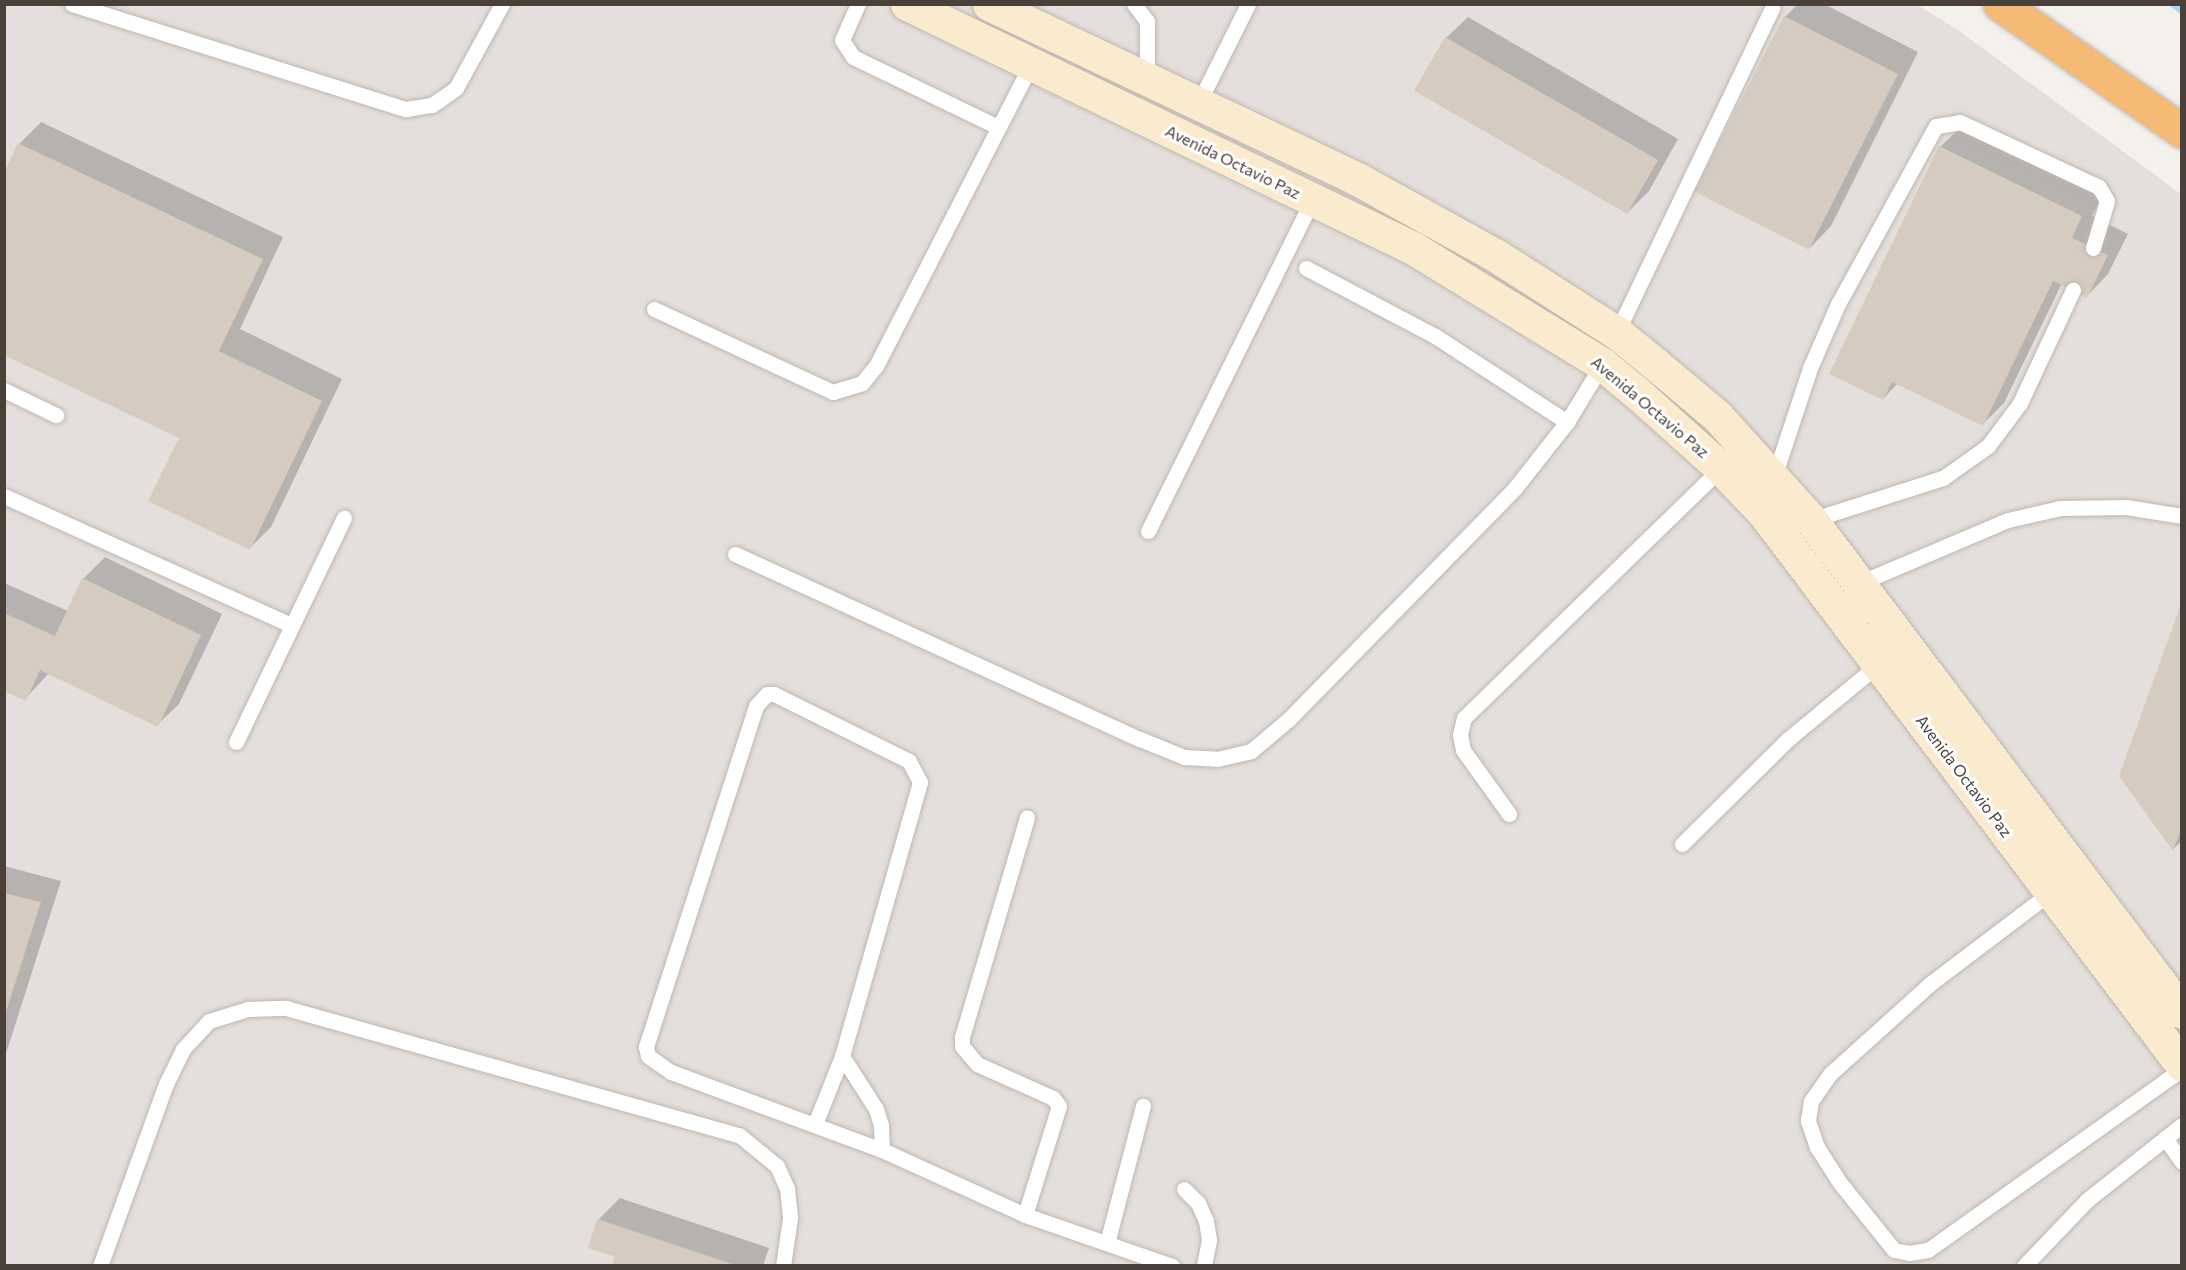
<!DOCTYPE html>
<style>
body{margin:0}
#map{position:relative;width:2186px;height:1270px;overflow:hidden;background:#f4f0eb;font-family:Commissioner,sans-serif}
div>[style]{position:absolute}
.industrial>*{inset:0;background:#e4dfdc}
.shadow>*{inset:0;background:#0003}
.stream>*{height:8px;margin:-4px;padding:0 4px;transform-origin:4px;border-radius:4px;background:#acdaec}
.building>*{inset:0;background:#d5cbc1;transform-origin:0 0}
.roads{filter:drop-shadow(0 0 2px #bfb7ae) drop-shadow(0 0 2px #bfb7ae)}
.lane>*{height:15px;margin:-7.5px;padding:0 7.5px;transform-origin:7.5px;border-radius:7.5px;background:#fff}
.secondary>*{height:33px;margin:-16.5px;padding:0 16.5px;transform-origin:16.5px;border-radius:16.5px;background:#fbebce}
.highway>*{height:33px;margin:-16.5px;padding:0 16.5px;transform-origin:16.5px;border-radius:16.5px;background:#f4ba76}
span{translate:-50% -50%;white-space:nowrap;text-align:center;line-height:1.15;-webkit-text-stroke:6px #fff;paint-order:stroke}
.street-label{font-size:16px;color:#484039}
.frame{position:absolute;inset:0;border:6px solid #484039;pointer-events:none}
</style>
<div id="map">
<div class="industrial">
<div style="clip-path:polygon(5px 5px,1918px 5px,1958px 30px,2181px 194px,2181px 1265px,5px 1266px)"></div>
</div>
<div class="shadow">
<div style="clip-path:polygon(1798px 4px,1824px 4px,1918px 52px,1831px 226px,1810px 248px,1785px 17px)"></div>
<div style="clip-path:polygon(1468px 17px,1678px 139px,1649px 191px,1627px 213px,1446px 38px)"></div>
<div style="clip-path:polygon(41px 122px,283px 237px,240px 329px,342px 379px,271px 527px,249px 549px,181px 437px,4px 175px,20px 143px)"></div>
<div style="clip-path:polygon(1962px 126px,2103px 195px,2092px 216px,2128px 234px,2108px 274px,2087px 296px,2062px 283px,2004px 403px,1983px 424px,1898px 383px,1883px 399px,1940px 147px)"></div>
<div style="clip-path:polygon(105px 557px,222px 614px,179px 704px,157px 725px,49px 673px,25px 699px,4px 690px,4px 583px,68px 611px,83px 579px)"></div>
<div style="clip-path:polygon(2182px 607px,2182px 841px,2173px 849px,2120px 776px)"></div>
<div style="clip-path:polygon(4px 866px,61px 881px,4px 1060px)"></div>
<div style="clip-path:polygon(620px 1198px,769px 1248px,763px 1266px,614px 1266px,617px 1256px,598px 1220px)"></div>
</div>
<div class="stream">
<div style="left:2174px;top:4px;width:10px;rotate:37deg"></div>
</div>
<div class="building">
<div style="left:1784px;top:16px;width:128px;height:197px;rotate:27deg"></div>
<div style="left:1445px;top:37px;width:246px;height:62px;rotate:30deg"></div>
<div style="clip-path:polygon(18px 143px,263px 259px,219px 351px,322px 401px,250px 550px,148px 501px,179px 438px,4px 355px,4px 172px)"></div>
<div style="clip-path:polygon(1939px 146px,2082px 216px,2072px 238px,2108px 255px,2087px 298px,2053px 281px,1983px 426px,1892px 382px,1883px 400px,1829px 374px)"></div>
<div style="clip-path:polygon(82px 578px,201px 635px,158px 727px,40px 670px,26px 701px,4px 691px,4px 613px,55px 636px)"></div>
<div style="clip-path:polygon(2181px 604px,2182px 826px,2173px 851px,2119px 776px)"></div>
<div style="clip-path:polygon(4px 893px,41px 902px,5px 1015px,4px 1015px)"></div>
<div style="clip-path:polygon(597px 1219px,735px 1265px,735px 1266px,612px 1266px,615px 1257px,588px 1248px)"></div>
</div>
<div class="roads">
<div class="lane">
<div style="left:72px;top:4px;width:350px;rotate:17.5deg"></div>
<div style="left:406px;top:109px;width:26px;rotate:-9deg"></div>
<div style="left:432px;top:105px;width:29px;rotate:-35deg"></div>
<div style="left:456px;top:88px;width:96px;rotate:-61.3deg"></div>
<div style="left:858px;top:4px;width:39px;rotate:114deg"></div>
<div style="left:842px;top:40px;width:20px;rotate:57deg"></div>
<div style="left:853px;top:57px;width:161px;rotate:25.8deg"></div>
<div style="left:1134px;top:4px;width:21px;rotate:53deg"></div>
<div style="left:1147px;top:21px;width:58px;rotate:90deg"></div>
<div style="left:1198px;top:104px;width:112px;rotate:-63.4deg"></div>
<div style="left:1306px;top:268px;width:146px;rotate:27.8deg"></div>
<div style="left:1435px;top:336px;width:158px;rotate:33.1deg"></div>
<div style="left:654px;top:309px;width:197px;rotate:24.9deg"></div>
<div style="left:833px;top:392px;width:30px;rotate:-17deg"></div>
<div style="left:862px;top:383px;width:22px;rotate:-51deg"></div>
<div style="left:876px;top:366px;width:339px;rotate:-62.8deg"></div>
<div style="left:1615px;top:336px;width:364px;rotate:-64.4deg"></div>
<div style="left:4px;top:390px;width:58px;rotate:25.7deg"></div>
<div style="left:1774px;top:477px;width:115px;rotate:-71.7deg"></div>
<div style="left:1810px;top:368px;width:70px;rotate:-66.4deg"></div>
<div style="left:1838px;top:304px;width:203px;rotate:-61.2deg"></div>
<div style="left:1936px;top:126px;width:24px;rotate:-9deg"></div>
<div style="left:1960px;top:122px;width:153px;rotate:25.1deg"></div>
<div style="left:2099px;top:187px;width:16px;rotate:60deg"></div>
<div style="left:2107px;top:201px;width:49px;rotate:106.6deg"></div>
<div style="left:4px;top:496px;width:315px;rotate:24.2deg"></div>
<div style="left:1811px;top:520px;width:139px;rotate:-17.7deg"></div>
<div style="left:1943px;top:478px;width:55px;rotate:-35.4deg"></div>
<div style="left:1988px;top:446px;width:54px;rotate:-53.3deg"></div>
<div style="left:2020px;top:403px;width:125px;rotate:-64.9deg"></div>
<div style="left:1148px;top:531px;width:369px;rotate:-63.6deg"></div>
<div style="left:735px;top:554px;width:445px;rotate:24.6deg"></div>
<div style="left:1140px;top:739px;width:48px;rotate:22.2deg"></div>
<div style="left:1184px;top:757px;width:33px;rotate:3deg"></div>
<div style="left:1217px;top:759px;width:35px;rotate:-13deg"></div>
<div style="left:1251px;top:751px;width:50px;rotate:-40.1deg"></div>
<div style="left:1289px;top:719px;width:323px;rotate:-45.6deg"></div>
<div style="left:1515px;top:488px;width:84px;rotate:-51.8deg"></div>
<div style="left:1567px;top:422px;width:71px;rotate:-58.8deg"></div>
<div style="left:1857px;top:584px;width:164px;rotate:-23deg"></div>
<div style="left:2008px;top:520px;width:53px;rotate:-13deg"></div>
<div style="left:2060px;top:508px;width:66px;rotate:-0.9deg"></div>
<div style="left:2126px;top:507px;width:57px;rotate:9.1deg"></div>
<div style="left:236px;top:742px;width:249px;rotate:-64.3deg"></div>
<div style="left:1509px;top:814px;width:79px;rotate:-125.7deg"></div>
<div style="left:1463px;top:750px;width:16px;rotate:-101deg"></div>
<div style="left:1460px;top:734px;width:16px;rotate:-76deg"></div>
<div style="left:1464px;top:718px;width:359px;rotate:-44.2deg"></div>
<div style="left:1682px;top:844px;width:148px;rotate:-44.7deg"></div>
<div style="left:1787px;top:740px;width:121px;rotate:-39.6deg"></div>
<div style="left:2051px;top:892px;width:151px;rotate:142.8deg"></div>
<div style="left:1931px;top:983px;width:136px;rotate:138deg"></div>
<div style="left:1830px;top:1074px;width:33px;rotate:125deg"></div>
<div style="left:1811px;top:1101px;width:20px;rotate:99deg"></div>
<div style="left:1808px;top:1121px;width:28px;rotate:71deg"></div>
<div style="left:1817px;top:1147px;width:43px;rotate:57.4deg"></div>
<div style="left:1840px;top:1183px;width:86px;rotate:51.1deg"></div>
<div style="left:1894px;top:1250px;width:15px;rotate:11deg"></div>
<div style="left:1909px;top:1253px;width:19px;rotate:-9deg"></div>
<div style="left:1928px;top:1250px;width:312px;rotate:-35.5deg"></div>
<div style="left:842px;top:1056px;width:63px;rotate:57.3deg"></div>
<div style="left:876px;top:1109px;width:17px;rotate:73deg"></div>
<div style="left:881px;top:1125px;width:25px;rotate:88deg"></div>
<div style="left:815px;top:1124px;width:73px;rotate:-68.3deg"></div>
<div style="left:842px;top:1056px;width:285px;rotate:-74.1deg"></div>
<div style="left:920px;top:782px;width:24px;rotate:-118deg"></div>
<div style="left:909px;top:761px;width:151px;rotate:-153.6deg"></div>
<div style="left:774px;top:694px;width:7px;rotate:180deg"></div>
<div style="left:767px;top:694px;width:16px;rotate:133deg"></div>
<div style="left:756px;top:706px;width:358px;rotate:107.9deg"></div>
<div style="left:646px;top:1047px;width:9px;rotate:77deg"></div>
<div style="left:648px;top:1056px;width:28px;rotate:35deg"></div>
<div style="left:671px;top:1072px;width:225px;rotate:20.3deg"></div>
<div style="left:882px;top:1150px;width:157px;rotate:24.4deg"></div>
<div style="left:1025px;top:1215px;width:156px;rotate:19.1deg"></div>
<div style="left:2165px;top:1138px;width:29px;rotate:55deg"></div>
<div style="left:1184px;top:1189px;width:20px;rotate:45deg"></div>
<div style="left:1198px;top:1203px;width:20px;rotate:66deg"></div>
<div style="left:1206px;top:1221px;width:19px;rotate:81deg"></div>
<div style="left:1209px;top:1240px;width:26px;rotate:101deg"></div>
<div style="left:1025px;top:1215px;width:114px;rotate:-72.7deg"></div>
<div style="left:1059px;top:1106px;width:10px;rotate:-127deg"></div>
<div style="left:1053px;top:1098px;width:83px;rotate:-155.9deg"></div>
<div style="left:977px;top:1064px;width:23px;rotate:-130deg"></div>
<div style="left:962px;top:1046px;width:9px;rotate:-90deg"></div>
<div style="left:962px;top:1037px;width:229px;rotate:-73.5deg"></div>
<div style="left:1107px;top:1243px;width:142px;rotate:-75.3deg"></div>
<div style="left:100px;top:1266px;width:194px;rotate:-70.1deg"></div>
<div style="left:166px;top:1084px;width:39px;rotate:-64deg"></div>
<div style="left:183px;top:1049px;width:38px;rotate:-47deg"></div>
<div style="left:209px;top:1021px;width:41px;rotate:-17.1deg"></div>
<div style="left:248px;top:1009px;width:38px;rotate:-2deg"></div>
<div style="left:286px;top:1008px;width:470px;rotate:15.7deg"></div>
<div style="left:739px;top:1135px;width:49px;rotate:39.2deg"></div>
<div style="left:777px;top:1166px;width:24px;rotate:66deg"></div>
<div style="left:787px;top:1188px;width:30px;rotate:84deg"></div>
<div style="left:790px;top:1218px;width:49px;rotate:98.3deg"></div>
<div style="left:2024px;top:1266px;width:91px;rotate:-46.3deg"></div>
<div style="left:2087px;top:1200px;width:121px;rotate:-38.3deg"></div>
</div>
<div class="secondary">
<div style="left:907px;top:4px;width:562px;rotate:25.74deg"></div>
<div style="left:1413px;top:248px;width:222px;rotate:31.5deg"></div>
<div style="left:1602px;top:364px;width:44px;rotate:39.5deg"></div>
<div style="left:1636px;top:392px;width:114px;rotate:41.8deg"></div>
<div style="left:1721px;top:468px;width:62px;rotate:46.3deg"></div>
<div style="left:1764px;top:513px;width:692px;rotate:52.87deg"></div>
<div style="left:989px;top:4px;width:410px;rotate:25.4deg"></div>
<div style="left:1359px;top:180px;width:155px;rotate:28.9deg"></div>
<div style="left:1495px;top:255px;width:145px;rotate:32.6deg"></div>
<div style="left:1617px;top:333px;width:48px;rotate:39deg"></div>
<div style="left:1654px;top:363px;width:82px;rotate:40.1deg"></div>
<div style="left:1717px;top:416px;width:140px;rotate:47.9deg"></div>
<div style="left:1811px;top:520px;width:616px;rotate:52.98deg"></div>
</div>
<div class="highway">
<div style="left:2000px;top:4px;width:222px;rotate:34.9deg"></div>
</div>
</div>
<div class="street-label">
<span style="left:1233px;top:162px;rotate:26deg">Avenida Octavio Paz</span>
<span style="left:1650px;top:407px;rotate:40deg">Avenida Octavio Paz</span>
<span style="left:1964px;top:776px;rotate:53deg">Avenida Octavio Paz</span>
</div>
<div class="frame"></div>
</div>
